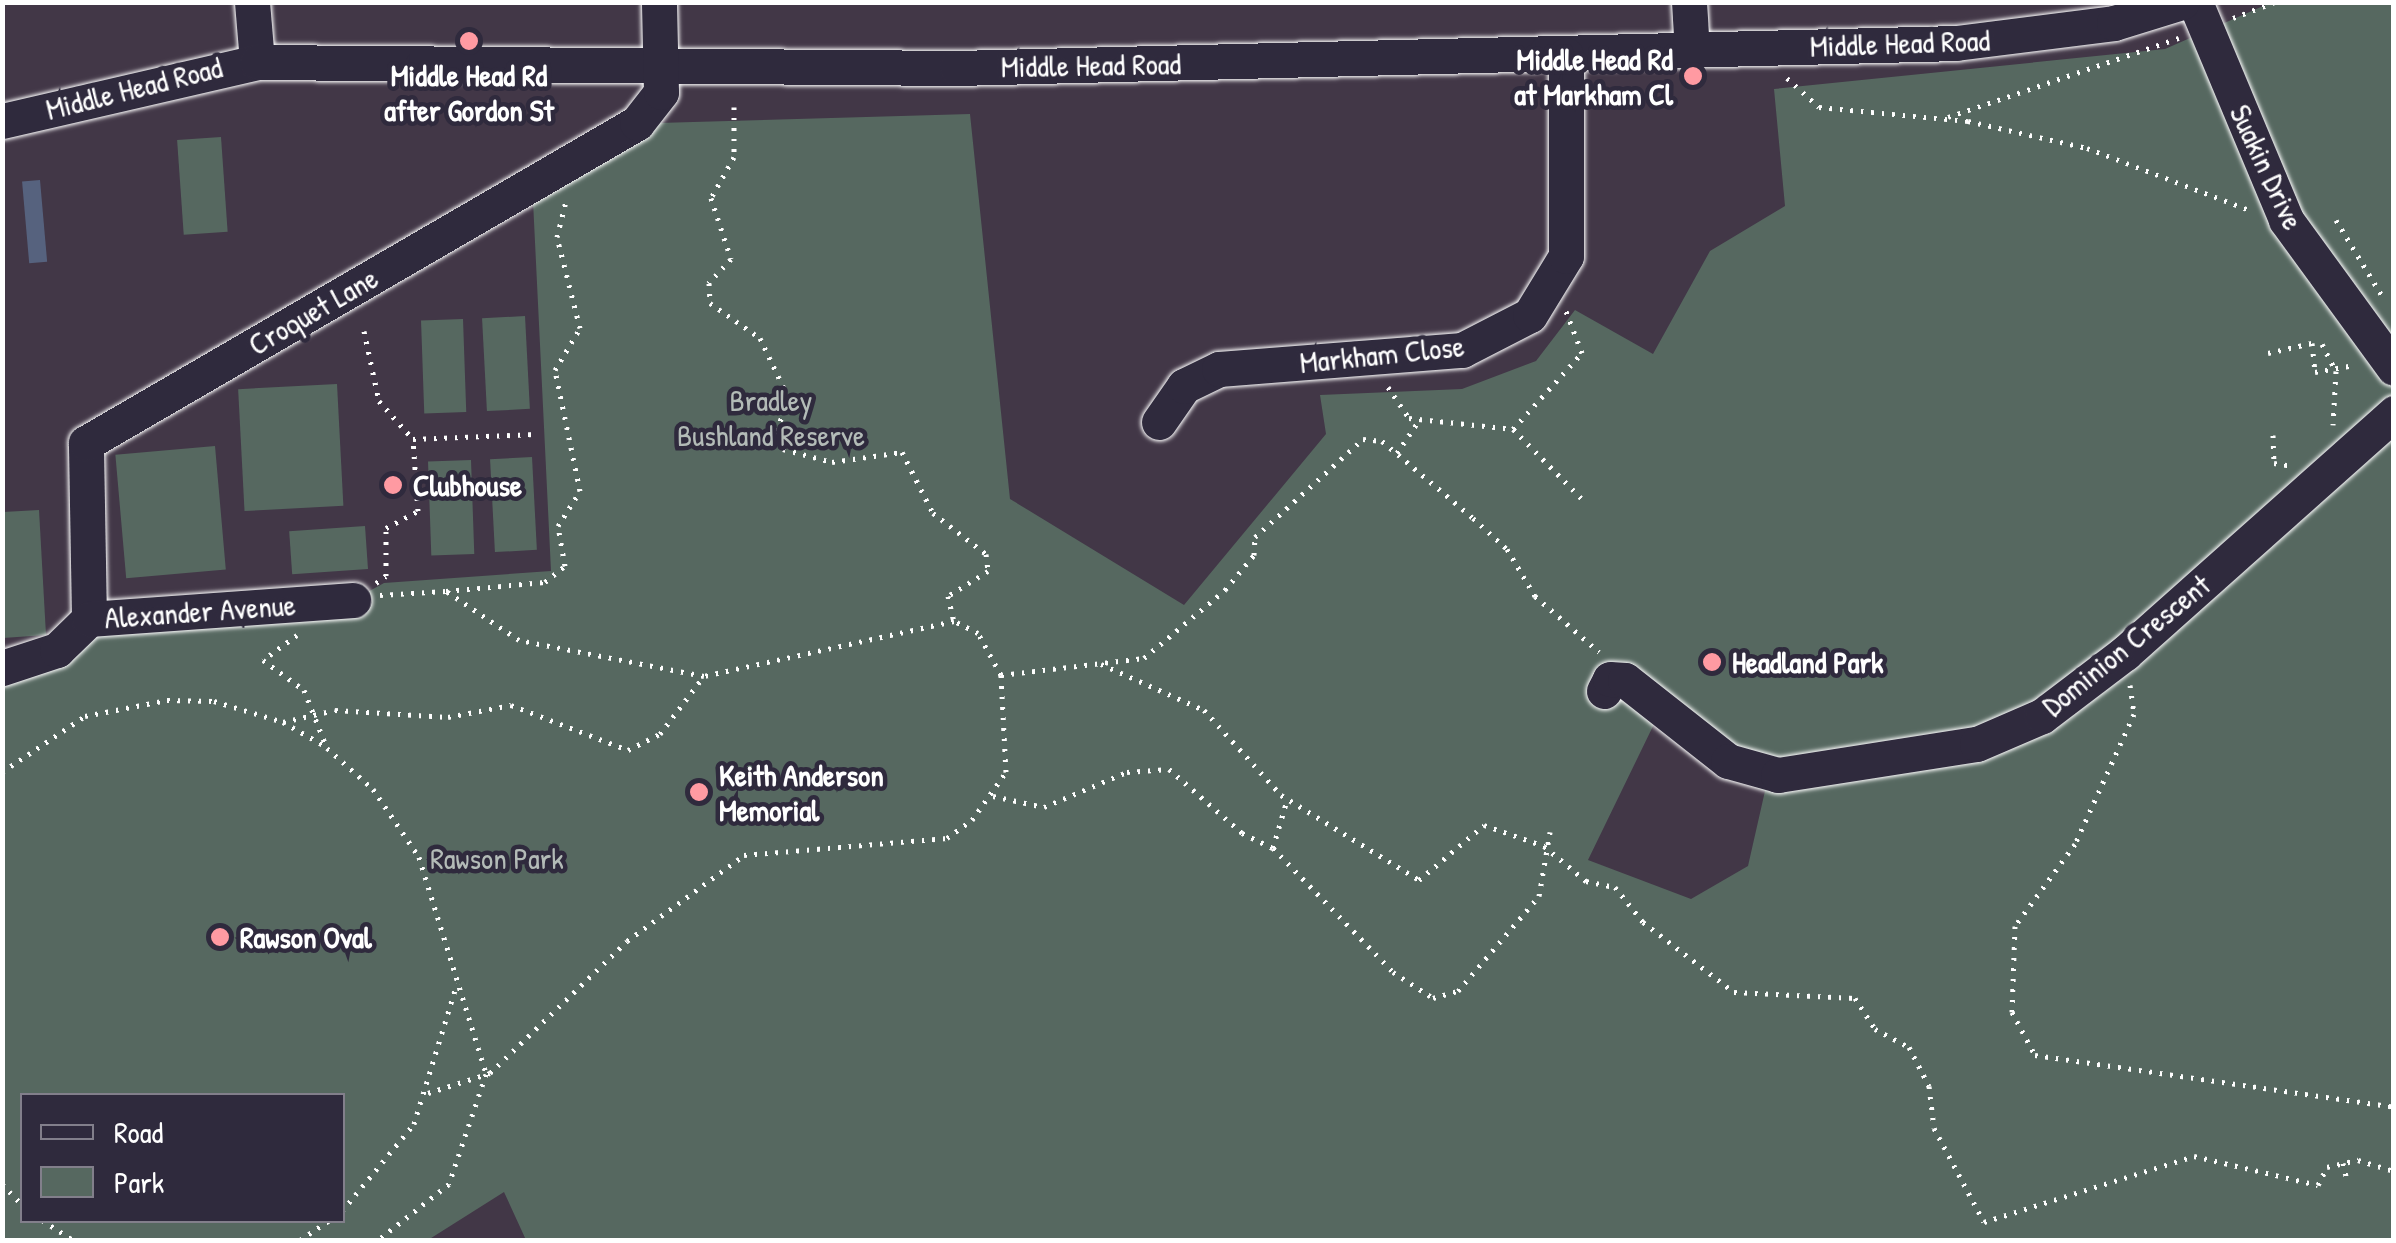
<!DOCTYPE html>
<style>
body{margin:0}
#map{position:relative;width:2396px;height:1243px;overflow:hidden;background:#423747;font-family:"Patrick Hand",sans-serif}
div>[style]{position:absolute}
.green>*{inset:0;background:#566860;transform-origin:0 0}
.water>*{inset:0;background:#56627e;transform-origin:0 0}
.path>*{height:5px;margin-top:-2.5px;transform-origin:0;background:repeating-linear-gradient(90deg,#fff 0 2.5px,transparent 0 10.5px)}
.roads{filter:drop-shadow(0 0 2px #fff) drop-shadow(0 0 2px #fff)}
.minor>*{height:35px;margin:-17.5px;padding:0 17.5px;transform-origin:17.5px;border-radius:17.5px;background:#2f2a3d}
.dots>*{width:28px;height:28px;translate:-50% -50%;box-sizing:border-box;border:5px solid #2f2a3d;border-radius:50%}
span{translate:-50% -50%;white-space:nowrap;text-align:center;line-height:1.15;-webkit-text-stroke:9px #2f2a3d;paint-order:stroke}
.street-label{font-size:30px;color:#fff}
.poi-label{font-size:30px;color:#fff;font-weight:700}
.right{translate:-100% -50%;text-align:right}
.left{translate:0 -50%;text-align:left}
.park-label{font-size:30px;color:#b3bbb7}
.frame{position:absolute;inset:0;border:5px solid #fff;pointer-events:none}
.legend{position:absolute;left:20px;top:1093px;width:325px;height:130px;box-sizing:border-box;background:#2f2a3d;border:2px solid #827f8b;margin:0;padding:12px 18px;list-style:none;font-size:30px;color:#fff}
.legend li{display:flex;align-items:center;gap:20px;height:50px}
.legend b{width:50px;border:2px solid #827f8b}
</style>
<div id="map">
<div class="green">
<div style="clip-path:polygon(evenodd,2270px 3px,2393px 3px,2393px 1240px,526px 1240px,504px 1192px,428px 1240px,3px 1240px,2px 668px,89px 619px,353px 600px,384px 583px,551px 571px,533px 201px,658px 123px,970px 114px,1010px 499px,1184px 605px,1326px 434px,1320px 395px,1462px 389px,1536px 361px,1575px 310px,1653px 354px,1710px 251px,1785px 206px,1774px 89px,2165px 49px,2270px 3px,1656px 720px,1721px 774px,1765px 791px,1748px 866px,1691px 899px,1588px 860px,1656px 720px,2270px 3px,22px 1096px,342px 1096px,342px 1220px,22px 1220px,22px 1096px)"></div>
<div style="left:221px;top:137px;width:95px;height:44px;rotate:86deg"></div>
<div style="left:525px;top:316px;width:93px;height:43px;rotate:87deg"></div>
<div style="left:463px;top:319px;width:93px;height:42px;rotate:88deg"></div>
<div style="left:337px;top:384px;width:122px;height:99px;rotate:87deg"></div>
<div style="left:215px;top:446px;width:124px;height:100px;rotate:85deg"></div>
<div style="left:532px;top:457px;width:93px;height:42px;rotate:87deg"></div>
<div style="left:471px;top:460px;width:94px;height:43px;rotate:88deg"></div>
<div style="clip-path:polygon(39px 510px,46px 635px,3px 638px,3px 512px)"></div>
<div style="left:365px;top:526px;width:43px;height:76px;rotate:86deg"></div>
</div>
<div class="water">
<div style="left:40px;top:180px;width:82px;height:18px;rotate:85deg"></div>
</div>
<div class="path">
<div style="left:2233px;top:18px;width:45px;rotate:-20.9deg"></div>
<div style="left:1787px;top:78px;width:43px;rotate:42.2deg"></div>
<div style="left:1819px;top:107px;width:150px;rotate:5.4deg"></div>
<div style="left:1968px;top:121px;width:122px;rotate:12.8deg"></div>
<div style="left:2087px;top:148px;width:171px;rotate:20.9deg"></div>
<div style="left:734px;top:107px;width:50px;rotate:90deg"></div>
<div style="left:734px;top:157px;width:47px;rotate:119.3deg"></div>
<div style="left:711px;top:198px;width:64px;rotate:71.8deg"></div>
<div style="left:731px;top:259px;width:33px;rotate:133deg"></div>
<div style="left:709px;top:283px;width:20px;rotate:87deg"></div>
<div style="left:710px;top:303px;width:61px;rotate:35deg"></div>
<div style="left:760px;top:338px;width:68px;rotate:64.6deg"></div>
<div style="left:789px;top:399px;width:37px;rotate:112deg"></div>
<div style="left:775px;top:433px;width:18px;rotate:63deg"></div>
<div style="left:783px;top:449px;width:51px;rotate:14.9deg"></div>
<div style="left:832px;top:462px;width:71px;rotate:-8.1deg"></div>
<div style="left:902px;top:452px;width:68px;rotate:63.1deg"></div>
<div style="left:933px;top:513px;width:67px;rotate:37.7deg"></div>
<div style="left:986px;top:554px;width:17px;rotate:83deg"></div>
<div style="left:988px;top:571px;width:47px;rotate:148deg"></div>
<div style="left:948px;top:596px;width:26px;rotate:77deg"></div>
<div style="left:1948px;top:117px;width:244px;rotate:-18.9deg"></div>
<div style="left:2336px;top:220px;width:87px;rotate:58.7deg"></div>
<div style="left:364px;top:331px;width:72px;rotate:77.9deg"></div>
<div style="left:379px;top:401px;width:51px;rotate:48.2deg"></div>
<div style="left:2322px;top:344px;width:30px;rotate:63deg"></div>
<div style="left:2336px;top:371px;width:54px;rotate:93.2deg"></div>
<div style="left:2268px;top:353px;width:45px;rotate:-12.8deg"></div>
<div style="left:2312px;top:343px;width:29px;rotate:84deg"></div>
<div style="left:2315px;top:372px;width:40px;rotate:-10deg"></div>
<div style="left:1388px;top:387px;width:37px;rotate:56deg"></div>
<div style="left:1409px;top:418px;width:105px;rotate:6deg"></div>
<div style="left:1513px;top:429px;width:104px;rotate:45.4deg"></div>
<div style="left:1513px;top:429px;width:103px;rotate:-47.8deg"></div>
<div style="left:1582px;top:353px;width:45px;rotate:-110.9deg"></div>
<div style="left:2273px;top:435px;width:28px;rotate:88deg"></div>
<div style="left:2274px;top:463px;width:19px;rotate:9deg"></div>
<div style="left:1397px;top:453px;width:40px;rotate:-56deg"></div>
<div style="left:376px;top:583px;width:12px;rotate:-35deg"></div>
<div style="left:386px;top:576px;width:48px;rotate:-90deg"></div>
<div style="left:386px;top:528px;width:36px;rotate:-28deg"></div>
<div style="left:418px;top:511px;width:72px;rotate:-94deg"></div>
<div style="left:413px;top:439px;width:122px;rotate:-2.3deg"></div>
<div style="left:380px;top:595px;width:66px;rotate:-3.5deg"></div>
<div style="left:297px;top:635px;width:42px;rotate:143.7deg"></div>
<div style="left:263px;top:660px;width:51px;rotate:36.2deg"></div>
<div style="left:304px;top:690px;width:62px;rotate:68.4deg"></div>
<div style="left:327px;top:748px;width:62px;rotate:41.7deg"></div>
<div style="left:373px;top:789px;width:82px;rotate:55.9deg"></div>
<div style="left:419px;top:857px;width:227px;rotate:72.8deg"></div>
<div style="left:486px;top:1074px;width:116px;rotate:108.6deg"></div>
<div style="left:449px;top:1184px;width:90px;rotate:141.7deg"></div>
<div style="left:1101px;top:664px;width:113px;rotate:24.1deg"></div>
<div style="left:1204px;top:710px;width:115px;rotate:47.8deg"></div>
<div style="left:1281px;top:795px;width:162px;rotate:31.6deg"></div>
<div style="left:1419px;top:880px;width:85px;rotate:-40.2deg"></div>
<div style="left:1484px;top:825px;width:64px;rotate:19.3deg"></div>
<div style="left:1544px;top:846px;width:55px;rotate:39.8deg"></div>
<div style="left:1586px;top:881px;width:30px;rotate:12deg"></div>
<div style="left:1615px;top:887px;width:45px;rotate:51.3deg"></div>
<div style="left:1643px;top:922px;width:115px;rotate:37.6deg"></div>
<div style="left:1734px;top:992px;width:121px;rotate:2.8deg"></div>
<div style="left:1855px;top:998px;width:37px;rotate:57deg"></div>
<div style="left:1875px;top:1029px;width:38px;rotate:28deg"></div>
<div style="left:1909px;top:1047px;width:44px;rotate:62.9deg"></div>
<div style="left:1929px;top:1086px;width:42px;rotate:83.2deg"></div>
<div style="left:1934px;top:1128px;width:106px;rotate:62deg"></div>
<div style="left:1984px;top:1222px;width:220px;rotate:-17.4deg"></div>
<div style="left:2194px;top:1156px;width:127px;rotate:13.2deg"></div>
<div style="left:2318px;top:1185px;width:20px;rotate:-63deg"></div>
<div style="left:2327px;top:1167px;width:32px;rotate:-13deg"></div>
<div style="left:2358px;top:1160px;width:38px;rotate:17deg"></div>
<div style="left:1001px;top:675px;width:144px;rotate:-6.8deg"></div>
<div style="left:1144px;top:658px;width:106px;rotate:-40deg"></div>
<div style="left:1225px;top:590px;width:45px;rotate:-50.4deg"></div>
<div style="left:1254px;top:555px;width:18px;rotate:-87deg"></div>
<div style="left:1255px;top:537px;width:146px;rotate:-42.2deg"></div>
<div style="left:1363px;top:439px;width:19px;rotate:6deg"></div>
<div style="left:1382px;top:441px;width:119px;rotate:40.2deg"></div>
<div style="left:1473px;top:518px;width:46px;rotate:42.4deg"></div>
<div style="left:1507px;top:549px;width:55px;rotate:59.2deg"></div>
<div style="left:1535px;top:596px;width:85px;rotate:41.2deg"></div>
<div style="left:2130px;top:685px;width:29px;rotate:82deg"></div>
<div style="left:2134px;top:714px;width:143px;rotate:114.4deg"></div>
<div style="left:2075px;top:844px;width:102px;rotate:126.2deg"></div>
<div style="left:2015px;top:926px;width:86px;rotate:92deg"></div>
<div style="left:2012px;top:1012px;width:49px;rotate:61.9deg"></div>
<div style="left:2035px;top:1055px;width:363px;rotate:8.2deg"></div>
<div style="left:283px;top:722px;width:48px;rotate:29.7deg"></div>
<div style="left:2px;top:772px;width:100px;rotate:-34deg"></div>
<div style="left:85px;top:716px;width:84px;rotate:-11deg"></div>
<div style="left:167px;top:700px;width:47px;rotate:1.2deg"></div>
<div style="left:214px;top:701px;width:72px;rotate:16.9deg"></div>
<div style="left:283px;top:722px;width:53px;rotate:-13deg"></div>
<div style="left:335px;top:710px;width:113px;rotate:3.5deg"></div>
<div style="left:448px;top:717px;width:64px;rotate:-10.8deg"></div>
<div style="left:511px;top:705px;width:125px;rotate:21deg"></div>
<div style="left:628px;top:750px;width:36px;rotate:-27deg"></div>
<div style="left:660px;top:734px;width:73px;rotate:-52.8deg"></div>
<div style="left:993px;top:796px;width:52px;rotate:12.2deg"></div>
<div style="left:1044px;top:807px;width:90px;rotate:-22.9deg"></div>
<div style="left:1127px;top:772px;width:42px;rotate:-4.1deg"></div>
<div style="left:1169px;top:769px;width:97px;rotate:41.2deg"></div>
<div style="left:1242px;top:833px;width:34px;rotate:26deg"></div>
<div style="left:1273px;top:848px;width:173px;rotate:45.9deg"></div>
<div style="left:1393px;top:972px;width:48px;rotate:33deg"></div>
<div style="left:1433px;top:998px;width:26px;rotate:-16deg"></div>
<div style="left:1458px;top:991px;width:125px;rotate:-49.5deg"></div>
<div style="left:1539px;top:896px;width:65px;rotate:-80.2deg"></div>
<div style="left:1273px;top:848px;width:50px;rotate:-73.7deg"></div>
<div style="left:428px;top:1093px;width:65px;rotate:-17.9deg"></div>
<div style="left:490px;top:1073px;width:190px;rotate:-43.9deg"></div>
<div style="left:627px;top:941px;width:145px;rotate:-36.3deg"></div>
<div style="left:744px;top:855px;width:204px;rotate:-4.8deg"></div>
<div style="left:947px;top:838px;width:31px;rotate:-36deg"></div>
<div style="left:972px;top:820px;width:59px;rotate:-54.7deg"></div>
<div style="left:1006px;top:772px;width:97px;rotate:-93deg"></div>
<div style="left:1001px;top:675px;width:48px;rotate:-118.7deg"></div>
<div style="left:978px;top:633px;width:27px;rotate:-153deg"></div>
<div style="left:954px;top:621px;width:256px;rotate:167.6deg"></div>
<div style="left:704px;top:676px;width:188px;rotate:-169deg"></div>
<div style="left:519px;top:640px;width:88px;rotate:-146.1deg"></div>
<div style="left:446px;top:591px;width:99px;rotate:-5.2deg"></div>
<div style="left:545px;top:582px;width:26px;rotate:-39deg"></div>
<div style="left:565px;top:566px;width:41px;rotate:-99.9deg"></div>
<div style="left:558px;top:526px;width:41px;rotate:-57.8deg"></div>
<div style="left:580px;top:491px;width:124px;rotate:-101.7deg"></div>
<div style="left:555px;top:370px;width:49px;rotate:-59.2deg"></div>
<div style="left:580px;top:328px;width:94px;rotate:-104.2deg"></div>
<div style="left:557px;top:237px;width:41px;rotate:-76deg"></div>
<div style="left:2343px;top:1163px;width:17px;rotate:77deg"></div>
<div style="left:2px;top:1184px;width:29px;rotate:46deg"></div>
<div style="left:342px;top:1211px;width:113px;rotate:-50.4deg"></div>
<div style="left:414px;top:1124px;width:147px;rotate:-73deg"></div>
<div style="left:42px;top:1220px;width:37px;rotate:33deg"></div>
<div style="left:300px;top:1240px;width:36px;rotate:-34deg"></div>
</div>
<div class="roads">
<div class="minor">
<div style="left:252px;top:2px;width:60px;rotate:85.2deg"></div>
<div style="left:1689px;top:2px;width:49px;rotate:86.5deg"></div>
<div style="left:2195px;top:2px;width:236px;rotate:67.3deg"></div>
<div style="left:2286px;top:220px;width:183px;rotate:53.9deg"></div>
<div style="left:2px;top:121px;width:262px;rotate:-13deg"></div>
<div style="left:257px;top:62px;width:700px;rotate:0.49deg"></div>
<div style="left:957px;top:68px;width:999px;rotate:-1.43deg"></div>
<div style="left:1956px;top:43px;width:159px;rotate:-7.2deg"></div>
<div style="left:2114px;top:23px;width:71px;rotate:-17.2deg"></div>
<div style="left:1159px;top:422px;width:44px;rotate:-55.2deg"></div>
<div style="left:1184px;top:386px;width:39px;rotate:-26deg"></div>
<div style="left:1219px;top:369px;width:244px;rotate:-4.5deg"></div>
<div style="left:1462px;top:350px;width:76px;rotate:-27.2deg"></div>
<div style="left:1530px;top:315px;width:69px;rotate:-58.6deg"></div>
<div style="left:1566px;top:256px;width:201px;rotate:-90deg"></div>
<div style="left:89px;top:619px;width:176px;rotate:-91deg"></div>
<div style="left:86px;top:443px;width:637px;rotate:-30.15deg"></div>
<div style="left:637px;top:123px;width:39px;rotate:-52deg"></div>
<div style="left:661px;top:92px;width:90px;rotate:-91.3deg"></div>
<div style="left:2px;top:668px;width:58px;rotate:-18.1deg"></div>
<div style="left:57px;top:650px;width:45px;rotate:-44.1deg"></div>
<div style="left:89px;top:619px;width:265px;rotate:-4.1deg"></div>
<div style="left:1604px;top:691px;width:13px;rotate:-63deg"></div>
<div style="left:1610px;top:679px;width:15px;rotate:4deg"></div>
<div style="left:1625px;top:680px;width:131px;rotate:38.2deg"></div>
<div style="left:1728px;top:761px;width:52px;rotate:15.6deg"></div>
<div style="left:1778px;top:775px;width:201px;rotate:-8.9deg"></div>
<div style="left:1977px;top:744px;width:71px;rotate:-23.3deg"></div>
<div style="left:2042px;top:716px;width:104px;rotate:-37.2deg"></div>
<div style="left:2125px;top:653px;width:361px;rotate:-41.7deg"></div>
</div>
</div>
<div class="dots">
<div style="left:469px;top:41px;background:#ff9aa2"></div>
<div style="left:1693px;top:76px;background:#ff9aa2"></div>
<div style="left:393px;top:485px;background:#ff9aa2"></div>
<div style="left:1712px;top:662px;background:#ff9aa2"></div>
<div style="left:699px;top:792px;background:#ff9aa2"></div>
<div style="left:220px;top:937px;background:#ff9aa2"></div>
</div>
<div class="street-label">
<span style="left:1900px;top:43px;rotate:-2deg">Middle Head Road</span>
<span style="left:1091px;top:65px;rotate:-1deg">Middle Head Road</span>
<span style="left:134px;top:88px;rotate:-14deg">Middle Head Road</span>
<span style="left:2267px;top:167px;rotate:65deg">Suakin Drive</span>
<span style="left:313px;top:311px;rotate:-30deg">Croquet Lane</span>
<span style="left:1382px;top:354px;rotate:-6deg">Markham Close</span>
<span style="left:200px;top:611px;rotate:-4deg">Alexander Avenue</span>
<span style="left:2126px;top:645px;rotate:-39deg">Dominion Crescent</span>
</div>
<div class="poi-label">
<span class="right" style="left:1673px;top:76px">Middle Head Rd<br>at Markham Cl</span>
<span style="left:469px;top:92px">Middle Head Rd<br>after Gordon St</span>
<span class="left" style="left:413px;top:485px">Clubhouse</span>
<span class="left" style="left:1732px;top:662px">Headland Park</span>
<span class="left" style="left:719px;top:792px">Keith Anderson<br>Memorial</span>
<span class="left" style="left:240px;top:937px">Rawson Oval</span>
</div>
<div class="park-label">
<span style="left:771px;top:417px">Bradley<br>Bushland Reserve</span>
<span style="left:497px;top:858px">Rawson Park</span>
</div>
<div class="frame"></div>
<ul class="legend">
<li><b style="height:12px;background:#2f2a3d"></b>Road</li>
<li><b style="height:28px;background:#566860"></b>Park</li>
</ul>
</div>
